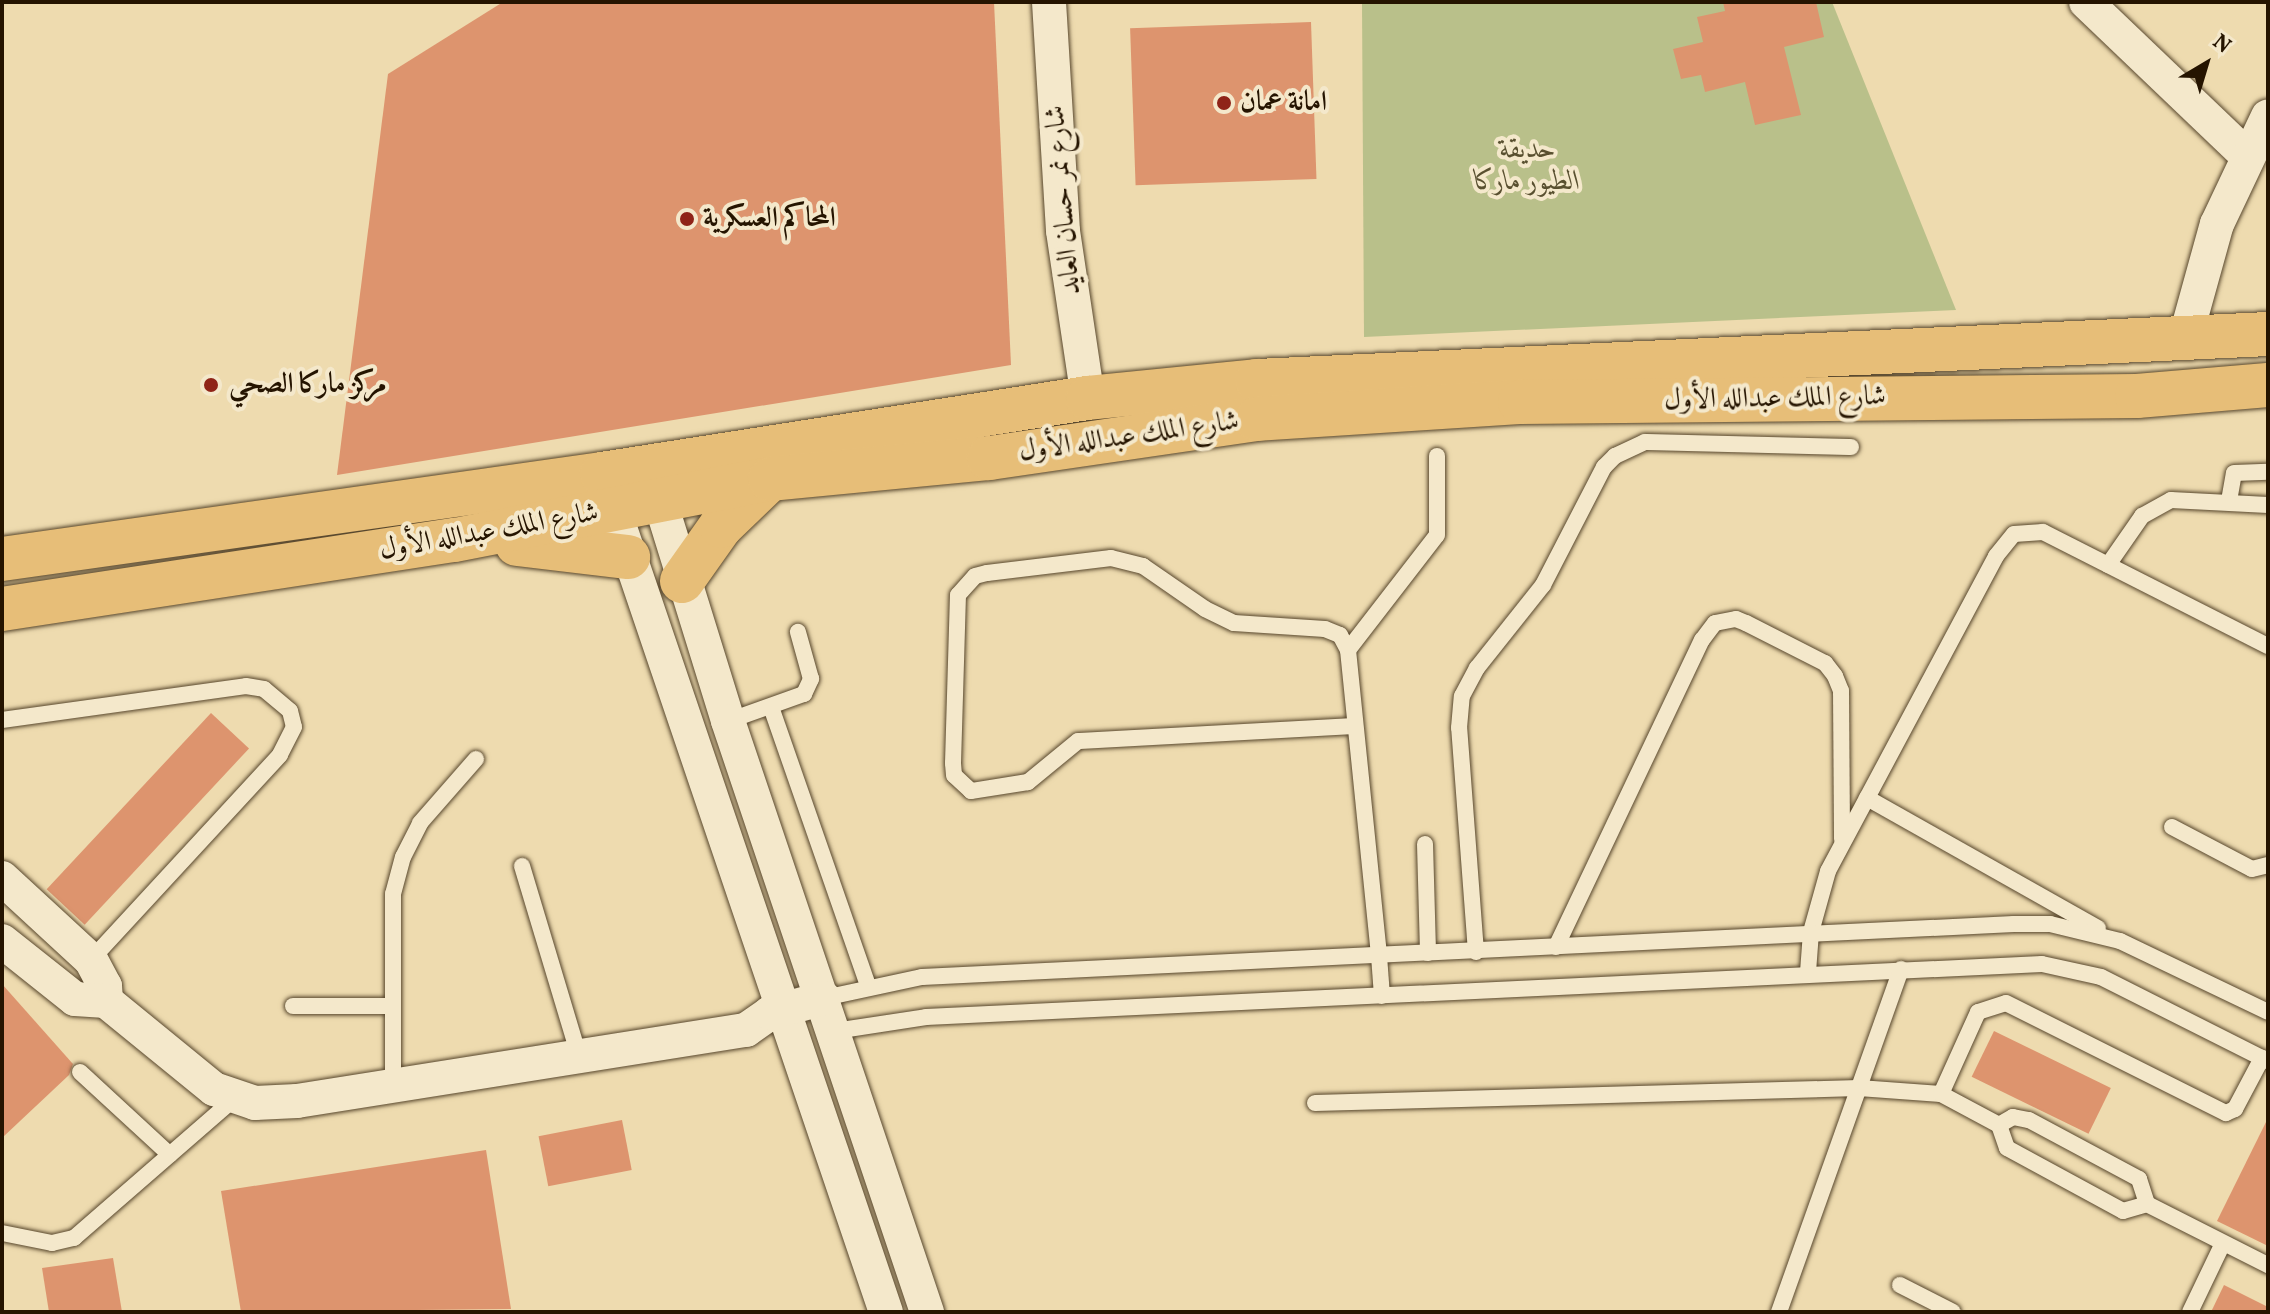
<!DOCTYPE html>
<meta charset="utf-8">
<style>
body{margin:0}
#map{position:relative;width:2270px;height:1314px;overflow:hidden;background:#eedbaf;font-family:Vollkorn,Amiri,serif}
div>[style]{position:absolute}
.green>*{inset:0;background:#b9c08a}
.building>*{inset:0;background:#dd946e;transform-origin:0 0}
.roads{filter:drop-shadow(0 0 2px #57462c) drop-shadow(0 0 2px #57462c)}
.lane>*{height:16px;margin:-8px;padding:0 8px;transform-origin:8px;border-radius:8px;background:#f4e8cb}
.street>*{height:34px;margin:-17px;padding:0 17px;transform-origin:17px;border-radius:17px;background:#f4e8cb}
.primary>*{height:44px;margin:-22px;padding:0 22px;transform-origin:22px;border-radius:22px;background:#e7be78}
.dots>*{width:22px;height:22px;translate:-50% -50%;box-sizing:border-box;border:4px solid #f4e8cb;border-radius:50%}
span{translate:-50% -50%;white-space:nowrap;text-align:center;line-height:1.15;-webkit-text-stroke:8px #f4e8cb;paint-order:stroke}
.poi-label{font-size:28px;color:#251400;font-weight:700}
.left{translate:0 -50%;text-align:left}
.park-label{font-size:28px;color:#595030;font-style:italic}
.street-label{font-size:28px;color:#251400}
.frame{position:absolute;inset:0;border:4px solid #251400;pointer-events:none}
.north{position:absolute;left:2166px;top:24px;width:80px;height:80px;-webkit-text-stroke:6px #f4e8cb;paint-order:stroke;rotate:38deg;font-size:22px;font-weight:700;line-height:32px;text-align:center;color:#251400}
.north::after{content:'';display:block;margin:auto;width:28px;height:36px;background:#251400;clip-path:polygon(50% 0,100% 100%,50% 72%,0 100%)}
</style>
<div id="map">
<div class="green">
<div style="clip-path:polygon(1362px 2px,1832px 2px,1956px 310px,1364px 337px)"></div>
</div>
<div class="building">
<div style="clip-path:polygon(503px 2px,994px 2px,1011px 365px,337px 475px,388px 74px)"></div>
<div style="clip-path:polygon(1723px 2px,1816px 2px,1824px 37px,1784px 47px,1801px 115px,1755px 125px,1745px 82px,1705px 92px,1701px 75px,1681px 79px,1673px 49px,1703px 42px,1697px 17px,1725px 11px)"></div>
<div style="left:1311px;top:22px;width:157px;height:181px;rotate:88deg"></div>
<div style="left:211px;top:713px;width:52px;height:241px;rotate:43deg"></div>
<div style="clip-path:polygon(2px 984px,73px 1064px,69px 1075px,2px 1138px)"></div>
<div style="left:1994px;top:1031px;width:130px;height:51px;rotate:26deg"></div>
<div style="clip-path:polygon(2268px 1118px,2268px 1246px,2217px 1221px)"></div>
<div style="left:622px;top:1120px;width:51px;height:85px;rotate:79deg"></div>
<div style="clip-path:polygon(486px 1150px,511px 1309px,241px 1312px,221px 1191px)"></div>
<div style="clip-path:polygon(113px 1258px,122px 1312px,49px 1312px,42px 1268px)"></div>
<div style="clip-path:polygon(2224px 1285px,2268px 1307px,2268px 1312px,2211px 1312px)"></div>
</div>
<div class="roads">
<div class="lane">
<div style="left:2229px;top:501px;width:28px;rotate:-80deg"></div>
<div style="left:2234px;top:473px;width:34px;rotate:-2deg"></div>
<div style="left:2108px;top:565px;width:60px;rotate:-55.2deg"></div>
<div style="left:2142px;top:516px;width:33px;rotate:-29deg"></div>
<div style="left:2171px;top:500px;width:97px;rotate:3deg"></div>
<div style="left:1348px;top:650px;width:145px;rotate:-52.3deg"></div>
<div style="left:1437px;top:535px;width:79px;rotate:-90deg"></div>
<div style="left:771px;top:707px;width:294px;rotate:70.8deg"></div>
<div style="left:2px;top:720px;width:246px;rotate:-7.9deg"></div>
<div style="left:246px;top:686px;width:18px;rotate:9deg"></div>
<div style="left:264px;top:689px;width:34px;rotate:40deg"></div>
<div style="left:290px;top:711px;width:16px;rotate:76deg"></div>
<div style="left:294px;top:727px;width:31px;rotate:117deg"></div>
<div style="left:280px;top:755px;width:279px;rotate:132.7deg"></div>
<div style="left:728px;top:721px;width:81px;rotate:-19.6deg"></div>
<div style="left:804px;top:694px;width:17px;rotate:-65deg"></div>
<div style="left:811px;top:679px;width:49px;rotate:-105.5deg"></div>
<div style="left:1355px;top:726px;width:277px;rotate:176.9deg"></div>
<div style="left:1078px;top:741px;width:65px;rotate:140.6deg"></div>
<div style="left:1028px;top:782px;width:58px;rotate:171deg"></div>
<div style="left:971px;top:791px;width:23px;rotate:-137deg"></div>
<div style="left:954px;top:775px;width:12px;rotate:-95deg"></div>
<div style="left:953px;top:763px;width:168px;rotate:-88.3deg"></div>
<div style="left:958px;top:595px;width:25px;rotate:-48deg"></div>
<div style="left:975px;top:576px;width:12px;rotate:-14deg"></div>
<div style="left:987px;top:573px;width:125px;rotate:-6.9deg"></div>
<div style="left:1111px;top:558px;width:33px;rotate:14deg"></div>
<div style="left:1143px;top:566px;width:75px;rotate:34.7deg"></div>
<div style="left:1205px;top:609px;width:32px;rotate:26deg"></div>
<div style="left:1234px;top:623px;width:91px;rotate:3.8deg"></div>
<div style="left:1325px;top:629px;width:16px;rotate:22deg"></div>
<div style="left:1340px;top:635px;width:17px;rotate:62deg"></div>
<div style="left:1348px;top:650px;width:308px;rotate:84.2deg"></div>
<div style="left:1379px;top:956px;width:40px;rotate:85.7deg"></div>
<div style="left:1867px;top:798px;width:265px;rotate:29.4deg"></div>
<div style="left:2172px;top:827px;width:90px;rotate:27.7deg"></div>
<div style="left:2252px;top:869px;width:16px;rotate:-14deg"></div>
<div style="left:1425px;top:844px;width:109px;rotate:88.4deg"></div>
<div style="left:522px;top:866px;width:198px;rotate:73.3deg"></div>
<div style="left:1556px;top:947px;width:340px;rotate:-64.6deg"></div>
<div style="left:1702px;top:640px;width:21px;rotate:-53deg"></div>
<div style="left:1715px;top:623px;width:21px;rotate:-11deg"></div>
<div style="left:1736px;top:619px;width:11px;rotate:22deg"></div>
<div style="left:1746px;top:623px;width:89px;rotate:26.9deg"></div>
<div style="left:1825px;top:663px;width:16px;rotate:52deg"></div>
<div style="left:1835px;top:676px;width:16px;rotate:68deg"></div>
<div style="left:1841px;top:691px;width:148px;rotate:89.6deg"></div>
<div style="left:1476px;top:952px;width:225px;rotate:-94.3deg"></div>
<div style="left:1459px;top:728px;width:32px;rotate:-85deg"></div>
<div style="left:1462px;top:696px;width:32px;rotate:-62deg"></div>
<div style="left:1477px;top:668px;width:106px;rotate:-51.5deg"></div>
<div style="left:1543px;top:585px;width:133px;rotate:-62.7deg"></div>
<div style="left:1604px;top:467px;width:16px;rotate:-45deg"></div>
<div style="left:1615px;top:456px;width:33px;rotate:-25deg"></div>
<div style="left:1645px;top:442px;width:206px;rotate:1.4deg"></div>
<div style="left:1808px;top:972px;width:40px;rotate:-85.7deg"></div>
<div style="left:1811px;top:932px;width:63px;rotate:-74.4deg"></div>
<div style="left:1828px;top:871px;width:357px;rotate:-61.9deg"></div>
<div style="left:1996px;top:556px;width:28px;rotate:-51deg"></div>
<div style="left:2014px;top:534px;width:29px;rotate:-4deg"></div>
<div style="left:2043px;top:532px;width:252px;rotate:26.9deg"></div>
<div style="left:824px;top:998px;width:100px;rotate:-12.1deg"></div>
<div style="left:922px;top:977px;width:1093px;rotate:-2.78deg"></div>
<div style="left:2014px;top:924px;width:36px"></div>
<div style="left:2050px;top:924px;width:72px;rotate:13.7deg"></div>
<div style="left:2120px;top:941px;width:164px;rotate:25.6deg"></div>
<div style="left:293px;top:1006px;width:98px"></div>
<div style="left:835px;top:1031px;width:92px;rotate:-8.7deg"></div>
<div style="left:926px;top:1017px;width:1117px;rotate:-2.72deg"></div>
<div style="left:2042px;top:964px;width:60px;rotate:12.4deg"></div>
<div style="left:2101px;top:977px;width:187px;rotate:26.7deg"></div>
<div style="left:80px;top:1072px;width:122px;rotate:42.7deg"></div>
<div style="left:393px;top:1085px;width:191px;rotate:-90deg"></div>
<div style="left:393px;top:894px;width:38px;rotate:-75deg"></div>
<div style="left:403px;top:857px;width:38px;rotate:-63deg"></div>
<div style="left:420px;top:823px;width:85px;rotate:-48.8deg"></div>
<div style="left:1941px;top:1094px;width:90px;rotate:-65.7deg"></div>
<div style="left:1978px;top:1012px;width:29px;rotate:-18deg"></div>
<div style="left:2006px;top:1003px;width:246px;rotate:26.6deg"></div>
<div style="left:2226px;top:1113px;width:10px;rotate:-24deg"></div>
<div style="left:2235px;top:1109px;width:58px;rotate:-62.1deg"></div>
<div style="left:1315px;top:1103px;width:544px;rotate:-1.58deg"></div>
<div style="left:1859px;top:1088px;width:82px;rotate:4.2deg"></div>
<div style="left:1941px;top:1094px;width:66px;rotate:28.1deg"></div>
<div style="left:1999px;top:1125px;width:16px;rotate:-30deg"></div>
<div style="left:2013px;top:1117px;width:16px;rotate:11deg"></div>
<div style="left:2029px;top:1120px;width:125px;rotate:28.2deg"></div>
<div style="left:2139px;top:1179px;width:26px;rotate:72deg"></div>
<div style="left:1999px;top:1125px;width:24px;rotate:71deg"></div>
<div style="left:2007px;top:1148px;width:132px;rotate:28.5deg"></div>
<div style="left:2123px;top:1211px;width:25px;rotate:-16deg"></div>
<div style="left:2147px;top:1204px;width:136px;rotate:26.8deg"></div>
<div style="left:2px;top:1233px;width:51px;rotate:11.3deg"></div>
<div style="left:52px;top:1243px;width:23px;rotate:-13deg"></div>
<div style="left:74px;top:1238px;width:213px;rotate:-41deg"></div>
<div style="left:1900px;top:1285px;width:59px;rotate:27deg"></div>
<div style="left:1779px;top:1312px;width:364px;rotate:-70.4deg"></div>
<div style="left:2190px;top:1312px;width:76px;rotate:-64.4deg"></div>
</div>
<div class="street">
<div style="left:1049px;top:2px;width:229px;rotate:86.5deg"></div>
<div style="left:1063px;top:231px;width:169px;rotate:81.5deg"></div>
<div style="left:2086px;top:2px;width:223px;rotate:43.7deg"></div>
<div style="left:2185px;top:339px;width:119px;rotate:-74.5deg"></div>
<div style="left:2217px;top:224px;width:119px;rotate:-64.7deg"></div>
<div style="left:660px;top:501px;width:230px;rotate:72.8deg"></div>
<div style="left:728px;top:721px;width:624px;rotate:71.39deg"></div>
<div style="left:614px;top:510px;width:847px;rotate:71.27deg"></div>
<div style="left:2px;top:878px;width:121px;rotate:42.7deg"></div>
<div style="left:91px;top:960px;width:30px;rotate:62deg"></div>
<div style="left:105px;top:986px;width:15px;rotate:86deg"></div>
<div style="left:2px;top:941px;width:93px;rotate:38.5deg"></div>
<div style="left:75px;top:999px;width:31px;rotate:4deg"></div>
<div style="left:106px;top:1001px;width:139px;rotate:39.2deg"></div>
<div style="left:214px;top:1089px;width:43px;rotate:18.9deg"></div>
<div style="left:255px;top:1103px;width:42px;rotate:-2.7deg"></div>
<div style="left:297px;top:1101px;width:455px;rotate:-9deg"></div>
<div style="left:746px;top:1030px;width:29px;rotate:-35deg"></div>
<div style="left:770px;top:1013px;width:56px;rotate:-15.5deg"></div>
</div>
<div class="primary">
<div style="left:517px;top:544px;width:112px;rotate:6.7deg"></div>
<div style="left:2px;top:559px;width:606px;rotate:-8.06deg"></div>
<div style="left:602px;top:474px;width:492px;rotate:-8.9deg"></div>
<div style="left:1088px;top:398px;width:170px;rotate:-5.7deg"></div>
<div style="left:1257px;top:381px;width:1012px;rotate:-2.66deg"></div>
<div style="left:682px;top:581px;width:67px;rotate:-54.7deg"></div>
<div style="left:721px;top:526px;width:68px;rotate:-43.8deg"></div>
<div style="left:2px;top:609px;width:458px;rotate:-8.7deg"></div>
<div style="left:455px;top:540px;width:321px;rotate:-11deg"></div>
<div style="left:770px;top:479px;width:220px;rotate:-5.5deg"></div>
<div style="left:989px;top:458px;width:271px;rotate:-8.3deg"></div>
<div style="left:1257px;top:419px;width:264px;rotate:-3.7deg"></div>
<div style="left:1520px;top:402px;width:617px;rotate:-0.56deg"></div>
<div style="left:2137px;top:396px;width:131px;rotate:-4.8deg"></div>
</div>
</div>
<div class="dots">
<div style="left:1224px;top:103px;background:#8f2418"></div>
<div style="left:687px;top:219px;background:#8f2418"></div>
<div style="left:211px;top:385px;background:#8f2418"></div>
</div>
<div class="poi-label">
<span class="left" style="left:1240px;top:103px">امانة عمان</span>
<span class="left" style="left:703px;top:219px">المحاكم العسكرية</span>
<span class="left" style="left:229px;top:385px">مركز ماركا الصحي</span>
</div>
<div class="park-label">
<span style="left:1528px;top:166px">حديقة<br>الطيور ماركا</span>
</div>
<div class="street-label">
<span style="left:1064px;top:200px;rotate:-95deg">شارع نمر حسان العايد</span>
<span style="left:1775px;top:399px;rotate:-1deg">شارع الملك عبدالله الأول</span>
<span style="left:1129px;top:437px;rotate:-8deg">شارع الملك عبدالله الأول</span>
<span style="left:489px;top:532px;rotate:-10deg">شارع الملك عبدالله الأول</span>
</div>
<div class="frame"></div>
<div class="north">N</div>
</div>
